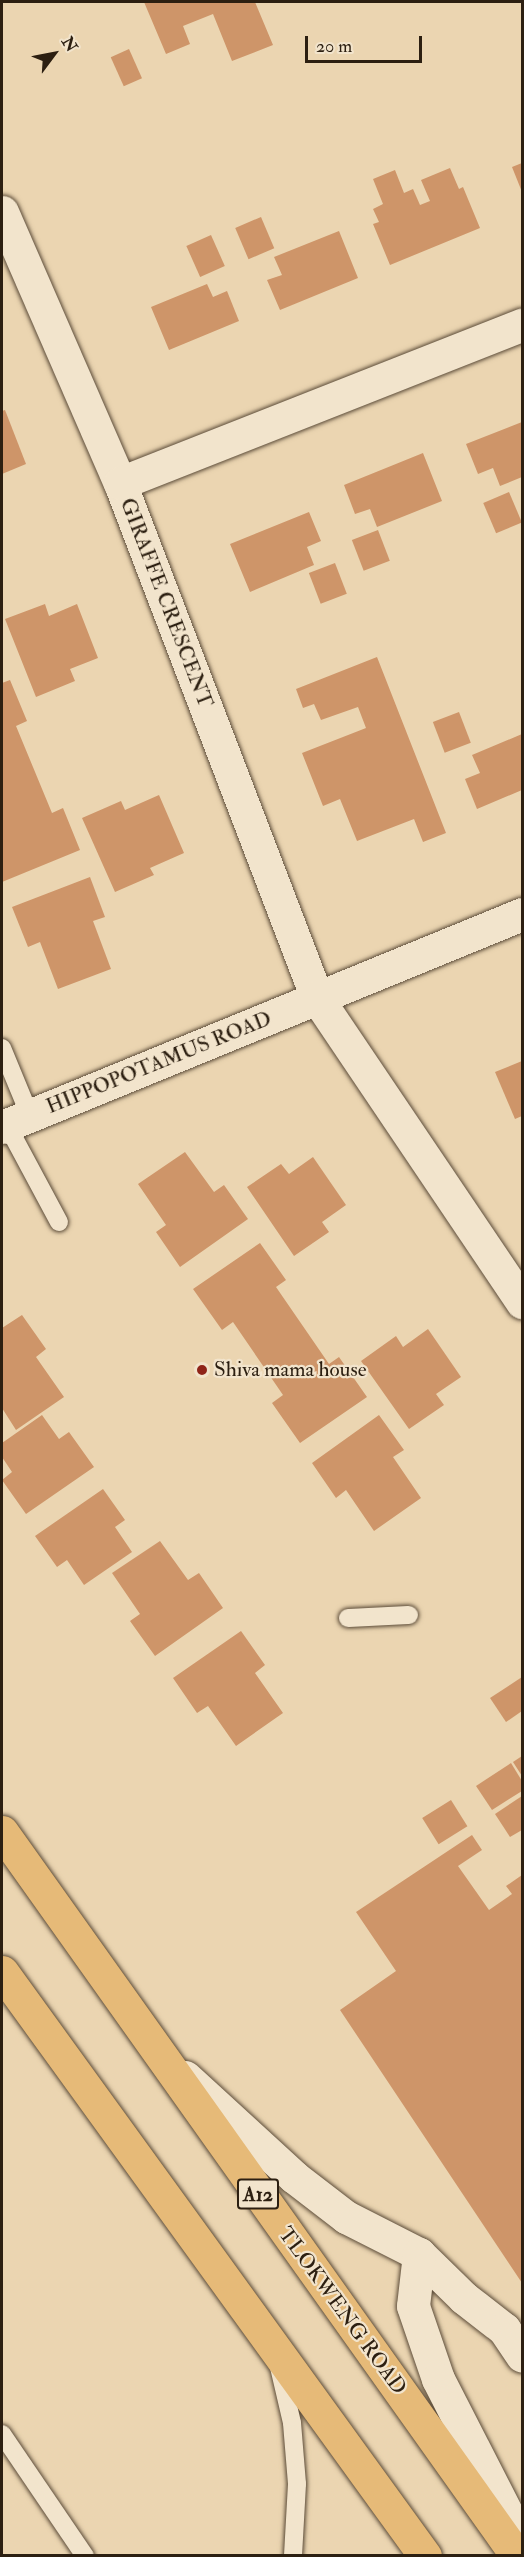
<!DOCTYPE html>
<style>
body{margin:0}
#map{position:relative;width:524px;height:2557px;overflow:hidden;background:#ebd5b1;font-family:"IM FELL Double Pica",serif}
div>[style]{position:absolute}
.building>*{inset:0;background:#ce9569;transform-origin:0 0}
.roads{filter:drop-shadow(0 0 2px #5c4c39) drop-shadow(0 0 2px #5c4c39)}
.lane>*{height:18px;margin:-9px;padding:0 9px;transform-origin:9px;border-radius:9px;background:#f2e4cc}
.street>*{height:33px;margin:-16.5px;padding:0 16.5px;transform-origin:16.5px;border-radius:16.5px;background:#f2e4cc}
.primary>*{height:33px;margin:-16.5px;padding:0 16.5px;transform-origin:16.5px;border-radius:16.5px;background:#e6ba78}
.dots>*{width:16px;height:16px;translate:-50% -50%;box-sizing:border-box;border:3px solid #f2e4cc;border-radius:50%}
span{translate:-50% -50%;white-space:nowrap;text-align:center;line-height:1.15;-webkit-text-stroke:4.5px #f2e4cc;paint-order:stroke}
.shield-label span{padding:2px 4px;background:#f2e4cc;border:2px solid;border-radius:4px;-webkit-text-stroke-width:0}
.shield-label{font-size:20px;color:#2c1f11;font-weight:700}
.street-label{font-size:21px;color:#2c1f11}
.poi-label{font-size:21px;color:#2c1f11}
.left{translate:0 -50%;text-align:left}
.frame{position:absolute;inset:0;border:3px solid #2c1f11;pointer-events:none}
.north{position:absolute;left:24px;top:24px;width:60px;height:60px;-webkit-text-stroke:4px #f2e4cc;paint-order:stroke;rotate:58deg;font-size:16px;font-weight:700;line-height:24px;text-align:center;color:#2c1f11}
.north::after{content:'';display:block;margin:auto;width:21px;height:27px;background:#2c1f11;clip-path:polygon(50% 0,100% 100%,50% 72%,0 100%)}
.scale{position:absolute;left:305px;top:36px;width:117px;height:27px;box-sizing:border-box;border:3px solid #2c1f11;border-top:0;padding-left:8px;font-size:18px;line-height:21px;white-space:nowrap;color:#2c1f11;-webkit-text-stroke:4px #f2e4cc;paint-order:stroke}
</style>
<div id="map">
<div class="building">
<div style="clip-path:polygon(144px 2px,255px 2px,273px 45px,232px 61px,213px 14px,183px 26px,190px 44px,166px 54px)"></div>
<div style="left:129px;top:49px;width:32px;height:20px;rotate:66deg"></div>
<div style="clip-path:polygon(522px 163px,522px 192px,512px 167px)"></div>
<div style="clip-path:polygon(450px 168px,459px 189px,463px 187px,480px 228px,390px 265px,373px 224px,379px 222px,373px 209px,383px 204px,373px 179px,395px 170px,404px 193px,413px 189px,420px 205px,430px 201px,421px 180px)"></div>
<div style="left:261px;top:217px;width:34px;height:28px;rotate:67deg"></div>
<div style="clip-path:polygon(339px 231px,358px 278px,280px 310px,267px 280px,282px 275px,274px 257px)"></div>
<div style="left:211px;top:235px;width:34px;height:27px;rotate:66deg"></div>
<div style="clip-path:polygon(207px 284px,213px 297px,227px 291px,239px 321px,169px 350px,151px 307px)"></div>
<div style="clip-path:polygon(5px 410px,26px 464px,2px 474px,2px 411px)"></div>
<div style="clip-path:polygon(522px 422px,522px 477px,500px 486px,493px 468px,478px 474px,466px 444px)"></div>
<div style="clip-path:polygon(423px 453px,442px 501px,377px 527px,370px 509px,355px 514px,344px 485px)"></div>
<div style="left:509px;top:492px;width:33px;height:28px;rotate:67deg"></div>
<div style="clip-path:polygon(309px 512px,321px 541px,307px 547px,314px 565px,250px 592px,230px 544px)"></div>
<div style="left:378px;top:530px;width:33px;height:28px;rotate:69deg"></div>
<div style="left:335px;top:563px;width:33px;height:28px;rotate:69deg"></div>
<div style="clip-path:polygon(45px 604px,49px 616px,77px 604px,98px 658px,70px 669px,75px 681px,36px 697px,5px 619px)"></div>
<div style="clip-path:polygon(377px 657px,446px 833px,423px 842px,414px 819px,357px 841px,340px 799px,323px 806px,302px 753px,366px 728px,358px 707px,321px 720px,314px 704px,303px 708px,296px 689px)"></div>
<div style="clip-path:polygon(10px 680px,27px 721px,16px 726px,52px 813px,63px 808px,80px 850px,2px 882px,2px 683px)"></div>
<div style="left:459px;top:712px;width:33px;height:28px;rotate:69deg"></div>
<div style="clip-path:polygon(522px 734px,522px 790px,477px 809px,465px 779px,480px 773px,472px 755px)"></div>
<div style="clip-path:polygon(159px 795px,184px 853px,150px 868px,154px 875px,115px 892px,82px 818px,121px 801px,125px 810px)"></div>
<div style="clip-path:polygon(90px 877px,105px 917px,93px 921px,111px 969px,58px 989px,40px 942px,28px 947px,12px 907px)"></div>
<div style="clip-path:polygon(522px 1061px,522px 1116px,515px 1119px,495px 1072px)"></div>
<div style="clip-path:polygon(185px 1152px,214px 1192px,224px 1185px,248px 1219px,180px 1267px,156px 1232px,166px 1225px,138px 1184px)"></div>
<div style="clip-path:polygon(313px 1157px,346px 1205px,322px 1222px,329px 1232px,294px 1256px,247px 1187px,281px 1164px,289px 1174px)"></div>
<div style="clip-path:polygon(260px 1243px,286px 1280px,276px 1287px,329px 1364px,339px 1357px,367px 1397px,300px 1443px,272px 1403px,283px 1395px,233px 1322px,222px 1330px,193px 1289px)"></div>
<div style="clip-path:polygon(22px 1315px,46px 1349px,36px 1357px,64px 1397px,16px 1430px,2px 1408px,2px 1328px)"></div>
<div style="clip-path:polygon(428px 1329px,461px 1377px,436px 1394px,444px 1405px,409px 1429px,361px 1361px,396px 1336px,403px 1347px)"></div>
<div style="clip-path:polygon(42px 1415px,59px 1439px,69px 1432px,94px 1467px,26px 1514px,2px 1480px,12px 1472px,2px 1457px,2px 1443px)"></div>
<div style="clip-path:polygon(379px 1415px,404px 1450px,393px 1457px,421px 1498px,374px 1531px,346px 1490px,336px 1498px,312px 1463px)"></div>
<div style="clip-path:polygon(103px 1489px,125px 1520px,115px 1527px,132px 1552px,84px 1585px,67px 1560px,57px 1567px,35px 1536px)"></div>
<div style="clip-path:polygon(160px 1541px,188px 1580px,199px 1573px,223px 1608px,155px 1656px,130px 1621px,140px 1614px,112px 1573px)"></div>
<div style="clip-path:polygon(241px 1631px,265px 1665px,255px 1673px,283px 1713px,236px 1746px,208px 1706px,197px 1713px,173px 1678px)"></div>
<div style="clip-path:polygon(522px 1677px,522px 1711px,506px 1722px,490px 1698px)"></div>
<div style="clip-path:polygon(522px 1756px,522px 1776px,513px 1762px)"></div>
<div style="clip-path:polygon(511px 1763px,522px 1781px,522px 1791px,492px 1810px,476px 1786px)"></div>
<div style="clip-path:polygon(522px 1796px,522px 1830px,510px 1837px,495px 1814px)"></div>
<div style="left:451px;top:1800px;width:31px;height:34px;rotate:58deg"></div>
<div style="clip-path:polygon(472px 1835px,482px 1850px,458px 1866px,489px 1910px,512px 1894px,506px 1886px,522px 1875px,522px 2283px,340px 2010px,396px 1971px,356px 1912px)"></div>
</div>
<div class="roads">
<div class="lane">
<div style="left:2px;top:1048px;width:74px;rotate:67.6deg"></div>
<div style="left:7px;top:1125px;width:110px;rotate:61.8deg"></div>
<div style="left:348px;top:1618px;width:61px;rotate:-2.8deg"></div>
<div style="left:279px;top:2367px;width:57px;rotate:76.9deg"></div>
<div style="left:292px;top:2423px;width:61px;rotate:85.3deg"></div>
<div style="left:297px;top:2484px;width:72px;rotate:93.2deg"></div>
<div style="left:2px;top:2434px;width:148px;rotate:55.8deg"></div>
</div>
<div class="street">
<div style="left:2px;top:212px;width:296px;rotate:66.5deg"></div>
<div style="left:120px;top:483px;width:551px;rotate:69.07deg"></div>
<div style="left:317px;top:998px;width:367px;rotate:56deg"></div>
<div style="left:120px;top:483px;width:432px;rotate:-21.5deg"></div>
<div style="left:2px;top:1127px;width:562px;rotate:-22.27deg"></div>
<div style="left:185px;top:2077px;width:148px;rotate:42.5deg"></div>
<div style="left:294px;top:2177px;width:66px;rotate:37.6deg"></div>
<div style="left:346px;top:2217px;width:82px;rotate:26.9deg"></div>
<div style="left:419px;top:2254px;width:63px;rotate:44.4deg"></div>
<div style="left:464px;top:2298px;width:51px;rotate:37.8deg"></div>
<div style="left:504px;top:2329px;width:32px;rotate:56deg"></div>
<div style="left:419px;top:2254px;width:52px;rotate:96.6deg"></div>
<div style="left:413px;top:2306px;width:77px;rotate:71.1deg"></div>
<div style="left:438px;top:2379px;width:184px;rotate:62.9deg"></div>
</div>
<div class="primary">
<div style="left:2px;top:1832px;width:888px;rotate:54.57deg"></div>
<div style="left:2px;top:1972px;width:721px;rotate:54.08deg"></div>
</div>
</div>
<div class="dots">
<div style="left:202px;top:1370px;background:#8f2418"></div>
</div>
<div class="shield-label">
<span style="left:258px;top:2194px">A12</span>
</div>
<div class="street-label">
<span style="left:166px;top:603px;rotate:69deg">GIRAFFE CRESCENT</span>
<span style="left:159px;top:1063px;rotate:-22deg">HIPPOPOTAMUS ROAD</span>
<span style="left:342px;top:2311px;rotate:54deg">TLOKWENG ROAD</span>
</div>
<div class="poi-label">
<span class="left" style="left:214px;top:1370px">Shiva mama house</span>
</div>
<div class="frame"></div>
<div class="north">N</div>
<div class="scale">20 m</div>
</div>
